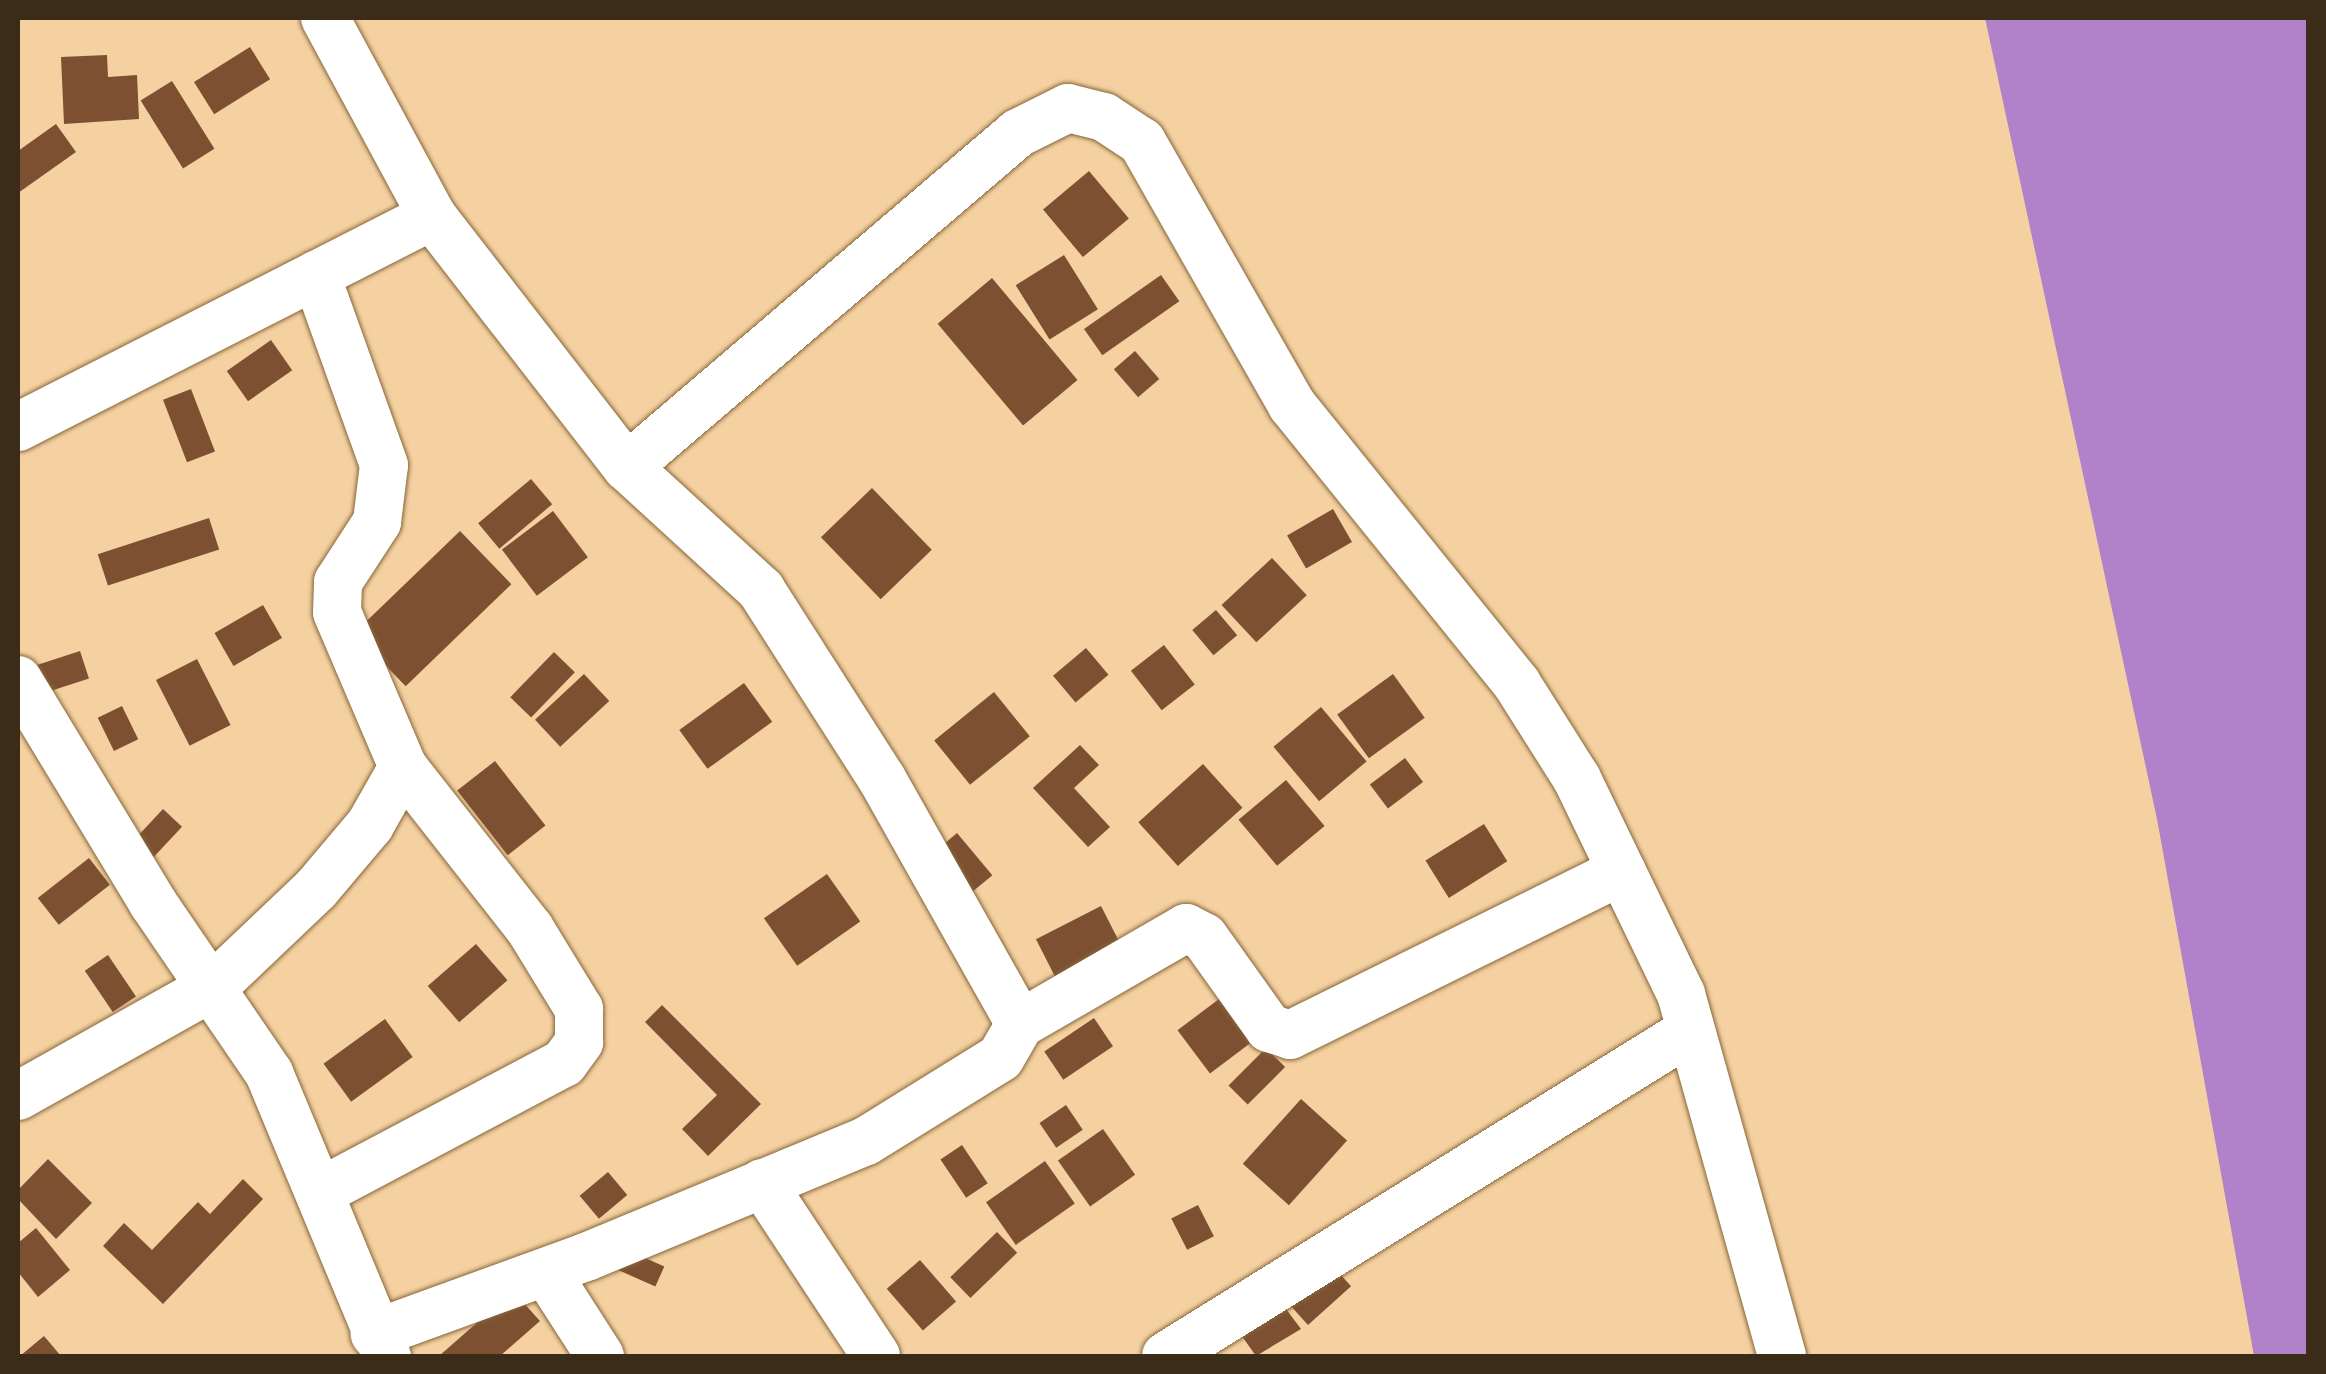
<!DOCTYPE html>
<style>
body{margin:0}
#map{position:relative;width:2326px;height:1374px;overflow:hidden;background:#f5d1a1;font-family:"PT Serif",serif}
div>[style]{position:absolute}
.water>*{inset:0;background:#b181c9}
.building>*{inset:0;background:#7d5032;transform-origin:0 0}
.roads{filter:drop-shadow(0 0 2px #866639) drop-shadow(0 0 2px #866639)}
.street>*{height:48px;margin:-24px;padding:0 24px;transform-origin:24px;border-radius:24px;background:#fff}
span{translate:-50% -50%;white-space:nowrap;text-align:center;line-height:1.15;-webkit-text-stroke:10px #fddfb9;paint-order:stroke}
.frame{position:absolute;inset:0;border:20px solid #3a2c19;pointer-events:none}
</style>
<div id="map">
<div class="water">
<div style="clip-path:polygon(1985px 18px,2308px 18px,2308px 1356px,2254px 1356px,2157px 819px)"></div>
</div>
<div class="building">
<div style="left:250px;top:47px;width:38px;height:66px;rotate:58deg"></div>
<div style="clip-path:polygon(107px 55px,108px 77px,137px 75px,139px 119px,64px 124px,61px 57px)"></div>
<div style="left:172px;top:81px;width:80px;height:37px;rotate:58deg"></div>
<div style="clip-path:polygon(56px 124px,76px 152px,18px 193px,18px 151px)"></div>
<div style="left:1089px;top:171px;width:62px;height:60px;rotate:50deg"></div>
<div style="left:1064px;top:255px;width:64px;height:57px;rotate:58deg"></div>
<div style="left:1161px;top:275px;width:32px;height:94px;rotate:55deg"></div>
<div style="left:992px;top:278px;width:133px;height:71px;rotate:50deg"></div>
<div style="left:271px;top:340px;width:37px;height:54px;rotate:55deg"></div>
<div style="left:1135px;top:351px;width:37px;height:28px;rotate:49deg"></div>
<div style="left:191px;top:389px;width:67px;height:30px;rotate:69deg"></div>
<div style="left:531px;top:479px;width:33px;height:69px;rotate:50deg"></div>
<div style="left:872px;top:488px;width:86px;height:71px;rotate:46deg"></div>
<div style="left:1333px;top:509px;width:38px;height:53px;rotate:60deg"></div>
<div style="left:553px;top:511px;width:58px;height:64px;rotate:53deg"></div>
<div style="left:209px;top:518px;width:33px;height:117px;rotate:72deg"></div>
<div style="left:460px;top:531px;width:74px;height:147px;rotate:46deg"></div>
<div style="left:1272px;top:558px;width:51px;height:69px;rotate:47deg"></div>
<div style="left:263px;top:605px;width:38px;height:56px;rotate:60deg"></div>
<div style="left:1216px;top:610px;width:33px;height:31px;rotate:50deg"></div>
<div style="left:1164px;top:645px;width:50px;height:42px;rotate:52deg"></div>
<div style="left:1086px;top:648px;width:35px;height:43px;rotate:50deg"></div>
<div style="left:80px;top:651px;width:29px;height:46px;rotate:72deg"></div>
<div style="left:554px;top:652px;width:29px;height:63px;rotate:44deg"></div>
<div style="left:197px;top:659px;width:74px;height:46px;rotate:63deg"></div>
<div style="left:584px;top:674px;width:37px;height:67px;rotate:47deg"></div>
<div style="left:1393px;top:674px;width:54px;height:69px;rotate:54deg"></div>
<div style="left:744px;top:683px;width:48px;height:80px;rotate:54deg"></div>
<div style="left:994px;top:692px;width:57px;height:77px;rotate:51deg"></div>
<div style="left:122px;top:706px;width:37px;height:27px;rotate:64deg"></div>
<div style="left:1321px;top:707px;width:71px;height:62px;rotate:50deg"></div>
<div style="clip-path:polygon(1080px 745px,1099px 765px,1074px 788px,1110px 827px,1088px 847px,1033px 788px)"></div>
<div style="left:1405px;top:758px;width:30px;height:44px;rotate:53deg"></div>
<div style="left:495px;top:761px;width:82px;height:48px;rotate:52deg"></div>
<div style="left:1203px;top:764px;width:59px;height:87px;rotate:48deg"></div>
<div style="left:1286px;top:780px;width:60px;height:62px;rotate:50deg"></div>
<div style="left:163px;top:809px;width:26px;height:50px;rotate:43deg"></div>
<div style="left:1484px;top:824px;width:44px;height:69px;rotate:58deg"></div>
<div style="left:957px;top:833px;width:55px;height:26px;rotate:50deg"></div>
<div style="left:89px;top:858px;width:34px;height:65px;rotate:52deg"></div>
<div style="left:827px;top:874px;width:58px;height:77px;rotate:55deg"></div>
<div style="left:1101px;top:906px;width:45px;height:73px;rotate:63deg"></div>
<div style="left:476px;top:944px;width:48px;height:64px;rotate:49deg"></div>
<div style="left:108px;top:955px;width:50px;height:28px;rotate:56deg"></div>
<div style="left:1223px;top:996px;width:54px;height:57px;rotate:53deg"></div>
<div style="clip-path:polygon(662px 1005px,761px 1104px,708px 1156px,682px 1129px,717px 1095px,645px 1022px)"></div>
<div style="left:1094px;top:1018px;width:34px;height:60px;rotate:56deg"></div>
<div style="left:385px;top:1019px;width:47px;height:76px;rotate:54deg"></div>
<div style="left:1266px;top:1048px;width:27px;height:53px;rotate:45deg"></div>
<div style="left:1301px;top:1099px;width:62px;height:87px;rotate:42deg"></div>
<div style="left:1066px;top:1105px;width:30px;height:32px;rotate:56deg"></div>
<div style="left:1103px;top:1129px;width:56px;height:55px;rotate:55deg"></div>
<div style="left:962px;top:1145px;width:46px;height:26px;rotate:56deg"></div>
<div style="clip-path:polygon(48px 1159px,92px 1203px,56px 1239px,18px 1199px,18px 1190px)"></div>
<div style="left:1045px;top:1161px;width:52px;height:72px;rotate:55deg"></div>
<div style="left:608px;top:1172px;width:30px;height:37px;rotate:50deg"></div>
<div style="clip-path:polygon(243px 1179px,263px 1199px,163px 1304px,103px 1246px,124px 1223px,152px 1250px,198px 1202px,210px 1214px)"></div>
<div style="left:1198px;top:1205px;width:35px;height:30px;rotate:63deg"></div>
<div style="clip-path:polygon(36px 1228px,70px 1270px,38px 1297px,18px 1272px,18px 1243px)"></div>
<div style="left:997px;top:1232px;width:29px;height:65px;rotate:46deg"></div>
<div style="left:625px;top:1249px;width:43px;height:22px;rotate:24deg"></div>
<div style="left:920px;top:1260px;width:55px;height:44px;rotate:49deg"></div>
<div style="left:1331px;top:1264px;width:30px;height:58px;rotate:48deg"></div>
<div style="clip-path:polygon(513px 1291px,540px 1321px,500px 1356px,439px 1356px)"></div>
<div style="clip-path:polygon(1280px 1301px,1301px 1329px,1256px 1356px,1239px 1332px)"></div>
<div style="clip-path:polygon(44px 1336px,61px 1356px,20px 1356px)"></div>
</div>
<div class="roads">
<div class="street">
<div style="left:325px;top:18px;width:225px;rotate:61.6deg"></div>
<div style="left:432px;top:216px;width:318px;rotate:52.2deg"></div>
<div style="left:627px;top:467px;width:182px;rotate:42.5deg"></div>
<div style="left:761px;top:590px;width:224px;rotate:57.4deg"></div>
<div style="left:882px;top:779px;width:281px;rotate:60.6deg"></div>
<div style="left:1020px;top:1024px;width:39px;rotate:120deg"></div>
<div style="left:1000px;top:1058px;width:158px;rotate:148.2deg"></div>
<div style="left:866px;top:1141px;width:303px;rotate:157.5deg"></div>
<div style="left:586px;top:1257px;width:225px;rotate:160deg"></div>
<div style="left:18px;top:427px;width:465px;rotate:-27deg"></div>
<div style="left:627px;top:467px;width:514px;rotate:-40.5deg"></div>
<div style="left:1018px;top:133px;width:56px;rotate:-26.6deg"></div>
<div style="left:1068px;top:108px;width:37px;rotate:14deg"></div>
<div style="left:1104px;top:117px;width:45px;rotate:33.3deg"></div>
<div style="left:1142px;top:142px;width:303px;rotate:60.3deg"></div>
<div style="left:1292px;top:405px;width:358px;rotate:51.1deg"></div>
<div style="left:1517px;top:684px;width:112px;rotate:57.7deg"></div>
<div style="left:1577px;top:779px;width:239px;rotate:64.2deg"></div>
<div style="left:1681px;top:994px;width:376px;rotate:74.4deg"></div>
<div style="left:18px;top:680px;width:261px;rotate:58.8deg"></div>
<div style="left:153px;top:903px;width:206px;rotate:55.7deg"></div>
<div style="left:269px;top:1073px;width:307px;rotate:67.4deg"></div>
<div style="left:1020px;top:1024px;width:192px;rotate:-30deg"></div>
<div style="left:1186px;top:928px;width:20px;rotate:27deg"></div>
<div style="left:1204px;top:937px;width:112px;rotate:54.5deg"></div>
<div style="left:1269px;top:1028px;width:22px;rotate:18deg"></div>
<div style="left:1290px;top:1035px;width:370px;rotate:-26.3deg"></div>
<div style="left:18px;top:1096px;width:225px;rotate:-29.3deg"></div>
<div style="left:214px;top:986px;width:141px;rotate:-43.6deg"></div>
<div style="left:316px;top:889px;width:84px;rotate:-49.8deg"></div>
<div style="left:370px;top:825px;width:67px;rotate:-60.4deg"></div>
<div style="left:403px;top:767px;width:168px;rotate:-113.1deg"></div>
<div style="left:337px;top:612px;width:30px;rotate:-88deg"></div>
<div style="left:338px;top:582px;width:72px;rotate:-57deg"></div>
<div style="left:377px;top:522px;width:57px;rotate:-83deg"></div>
<div style="left:384px;top:465px;width:202px;rotate:-109.7deg"></div>
<div style="left:762px;top:1183px;width:207px;rotate:56.6deg"></div>
<div style="left:320px;top:1192px;width:276px;rotate:-27.9deg"></div>
<div style="left:564px;top:1063px;width:26px;rotate:-54deg"></div>
<div style="left:579px;top:1042px;width:33px;rotate:-90deg"></div>
<div style="left:579px;top:1009px;width:94px;rotate:-121.5deg"></div>
<div style="left:530px;top:929px;width:206px;rotate:-128.1deg"></div>
<div style="left:546px;top:1272px;width:100px;rotate:57.3deg"></div>
<div style="left:1166px;top:1356px;width:617px;rotate:-31.81deg"></div>
</div>
</div>
<div class="frame"></div>
</div>
